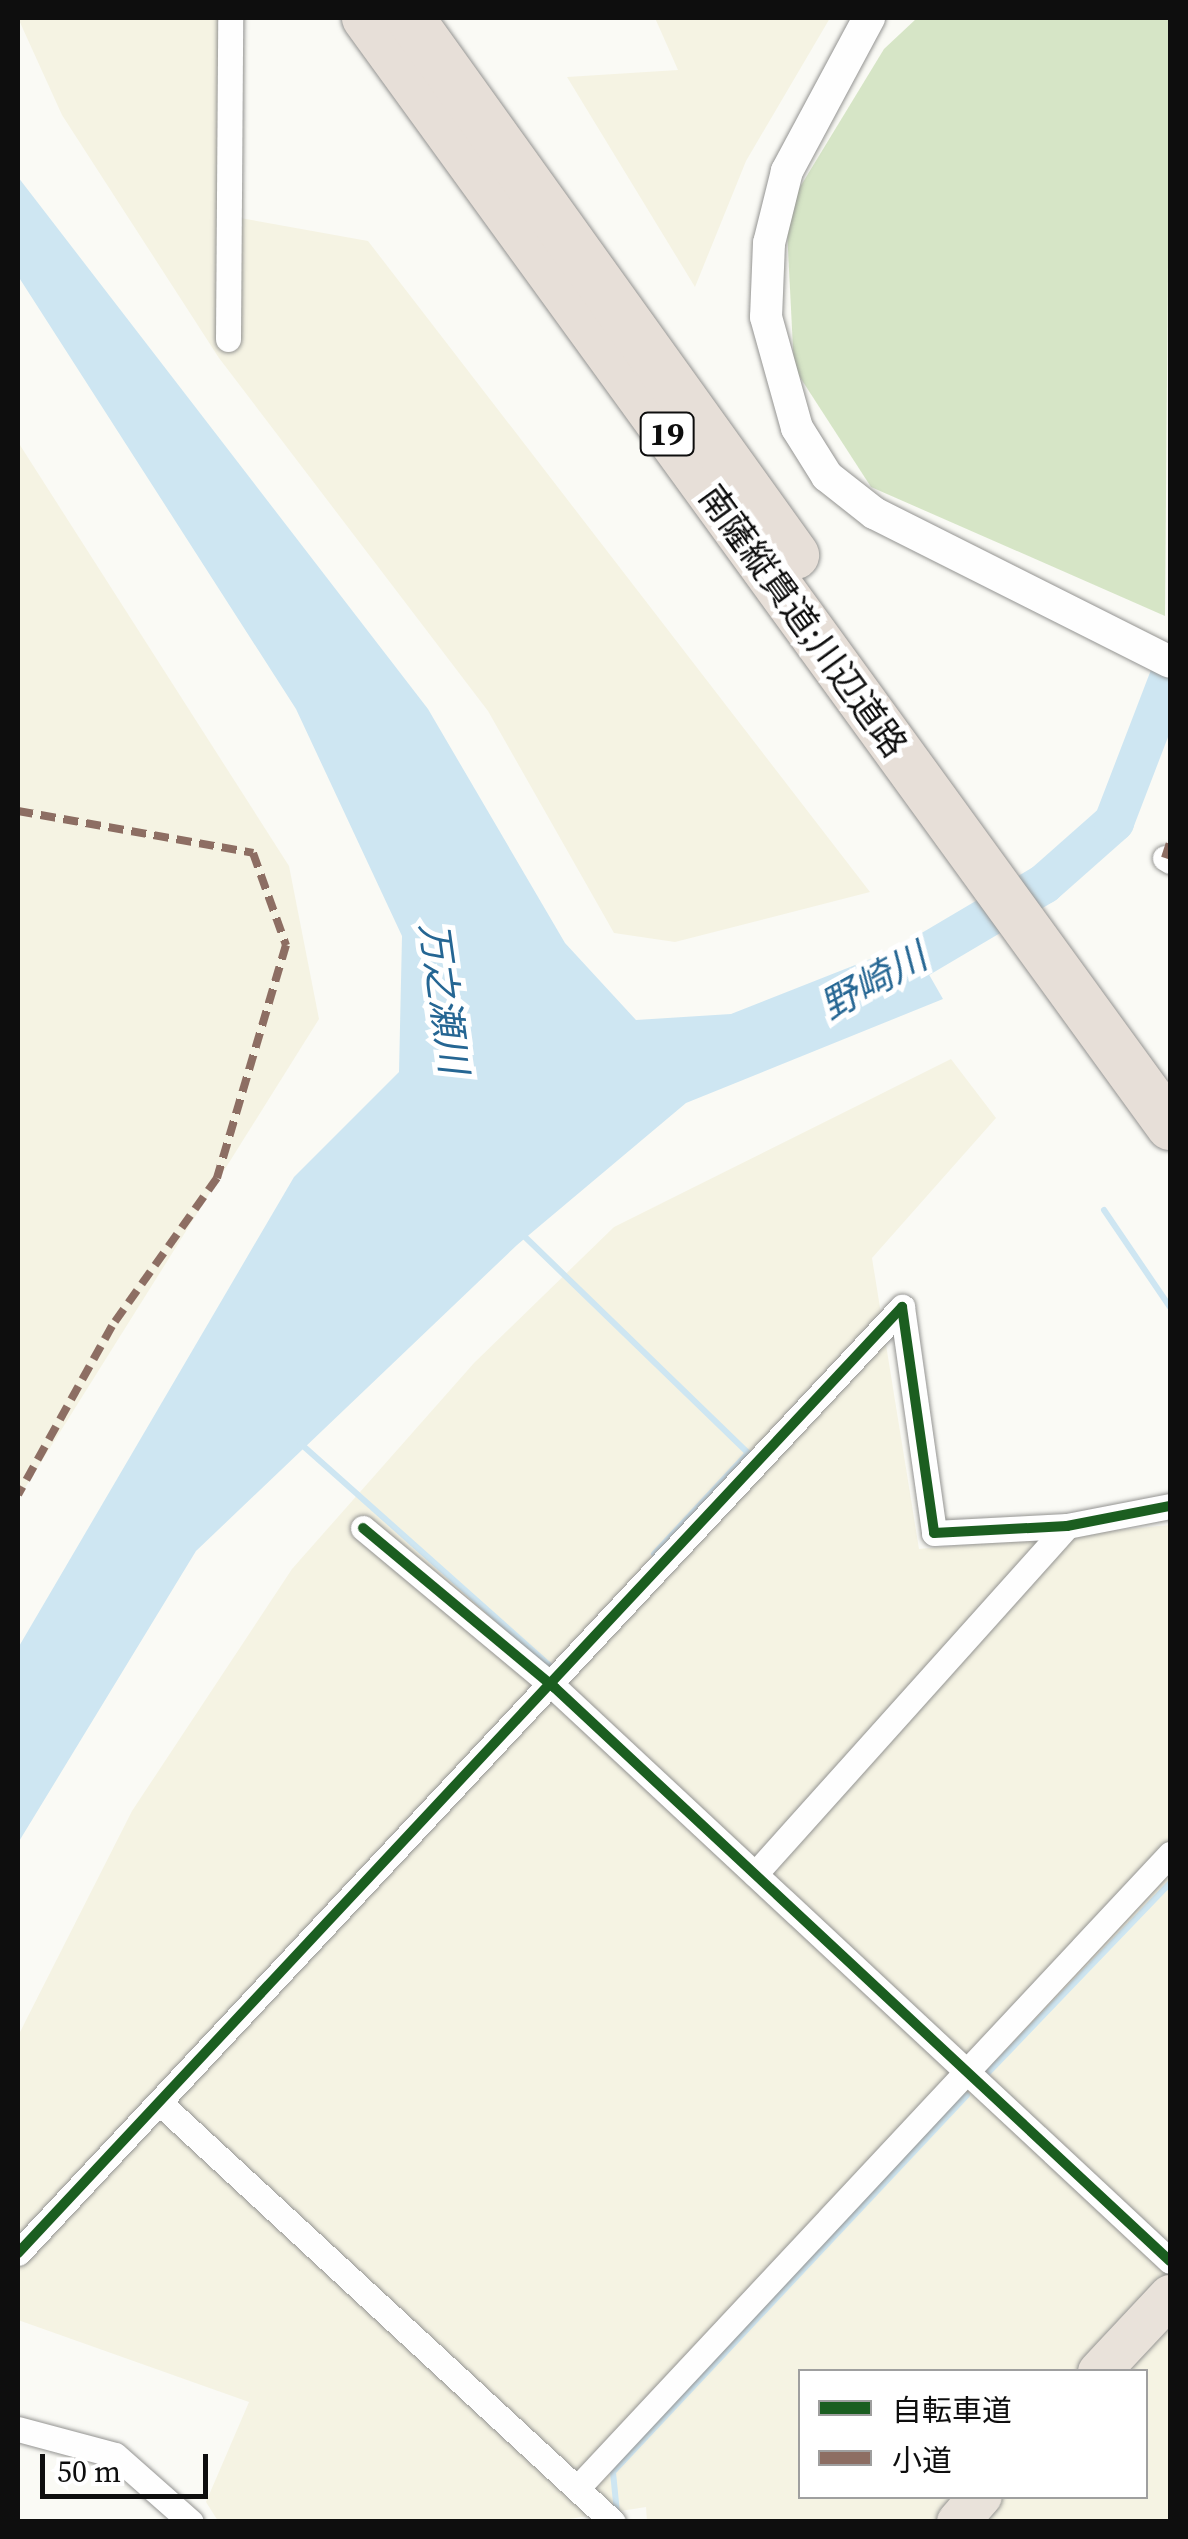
<!DOCTYPE html>
<meta charset="utf-8">
<style>
body{margin:0}
#map{position:relative;width:1188px;height:2539px;overflow:hidden;background:#fafaf5;font-family:"Source Serif 4","Noto Sans JP",serif}
div>[style]{position:absolute}
.farmland>*{inset:0;background:#f5f3e3}
.forest>*{inset:0;background:#d6e5c6}
.water>*{inset:0;background:#cee6f2}
.stream>*{height:6px;margin:-3px;padding:0 3px;transform-origin:3px;border-radius:3px;background:#cee6f2}
.river>*{height:40px;margin:-20px;padding:0 20px;transform-origin:20px;border-radius:20px;background:#cee6f2}
.roads{filter:drop-shadow(0 0 2px #949492) drop-shadow(0 0 2px #949492)}
.minor>*{height:25px;margin:-12.5px;padding:0 12.5px;transform-origin:12.5px;border-radius:12.5px;background:#fefefe}
.tertiary>*{height:32px;margin:-16px;padding:0 16px;transform-origin:16px;border-radius:16px;background:#fefefe}
.trunk>*{height:42px;margin:-21px;padding:0 21px;transform-origin:21px;border-radius:21px;background:#e9e2da}
.motorway>*{height:48px;margin:-24px;padding:0 24px;transform-origin:24px;border-radius:24px;background:#e7dfd8}
.quiet>*{height:8px;margin-top:-4px;transform-origin:0;background:repeating-linear-gradient(90deg,#8d6e63 0 15px,transparent 0 23px)}
.cycleway>*{height:10px;margin:-5px;padding:0 5px;transform-origin:5px;border-radius:5px;background:#1b5e20}
span{translate:-50% -50%;white-space:nowrap;text-align:center;line-height:1.15;-webkit-text-stroke:10px #fff;paint-order:stroke}
.shield-label span{padding:2px 8px;background:#fff;border:2px solid;border-radius:8px;-webkit-text-stroke-width:0}
.shield-label{font-size:32px;color:#0e0e0e;font-weight:700}
.street-label{font-size:35px;color:#0e0e0e}
.water-label{font-size:38px;color:#256693;font-style:italic}
.frame{position:absolute;inset:0;border:20px solid #0e0e0e;pointer-events:none}
.legend{position:absolute;left:798px;top:2369px;width:350px;height:130px;box-sizing:border-box;background:#fff;border:2px solid #9f9f9f;margin:0;padding:12px 18px;list-style:none;font-size:30px;color:#0e0e0e}
.legend li{display:flex;align-items:center;gap:20px;height:50px}
.legend b{width:50px;border:2px solid #9f9f9f}
.scale{position:absolute;left:40px;top:2454px;width:168px;height:45px;box-sizing:border-box;border:5px solid #0e0e0e;border-top:0;padding-left:12px;font-size:30px;line-height:35px;white-space:nowrap;color:#0e0e0e;-webkit-text-stroke:8px #fff;paint-order:stroke}
</style>
<div id="map">
<div class="farmland">
<div style="clip-path:polygon(18px 18px,221px 18px,229px 216px,368px 241px,870px 892px,675px 942px,614px 933px,488px 711px,219px 358px,62px 115px)"></div>
<div style="clip-path:polygon(655px 18px,830px 18px,746px 161px,695px 287px,567px 77px,678px 70px)"></div>
<div style="clip-path:polygon(18px 442px,289px 866px,319px 1019px,18px 1499px)"></div>
<div style="clip-path:polygon(evenodd,951px 1059px,996px 1118px,872px 1258px,919px 1549px,1170px 1525px,1170px 2521px,647px 2522px,646px 2507px,550px 2522px,218px 2521px,206px 2502px,249px 2402px,18px 2320px,18px 2036px,132px 1811px,292px 1569px,474px 1363px,614px 1227px,951px 1059px,800px 2372px,1146px 2372px,1146px 2496px,800px 2496px,800px 2372px)"></div>
</div>
<div class="forest">
<div style="clip-path:polygon(917px 18px,1170px 18px,1165px 616px,871px 487px,794px 368px,786px 210px,884px 49px)"></div>
</div>
<div class="water">
<div style="clip-path:polygon(18px 177px,428px 709px,565px 943px,636px 1020px,731px 1014px,911px 943px,943px 999px,686px 1103px,517px 1245px,196px 1551px,18px 1843px,18px 1648px,294px 1177px,399px 1072px,402px 936px,296px 709px,18px 276px)"></div>
</div>
<div class="stream">
<div style="left:1104px;top:1210px;width:117px;rotate:55.8deg"></div>
<div style="left:522px;top:1234px;width:315px;rotate:44.1deg"></div>
<div style="left:748px;top:1453px;width:138px;rotate:132.9deg"></div>
<div style="left:301px;top:1444px;width:334px;rotate:41.7deg"></div>
<div style="left:984px;top:2077px;width:269px;rotate:-46.2deg"></div>
<div style="left:617px;top:2513px;width:41px;rotate:-95.6deg"></div>
<div style="left:613px;top:2472px;width:517px;rotate:-46.8deg"></div>
</div>
<div class="river">
<div style="left:873px;top:985px;width:199px;rotate:-30.6deg"></div>
<div style="left:1044px;top:884px;width:94px;rotate:-41.5deg"></div>
<div style="left:1114px;top:822px;width:156px;rotate:-69deg"></div>
</div>
<div class="roads">
<div class="minor">
<div style="left:228px;top:339px;width:321px;rotate:-89.6deg"></div>
<div style="left:1165px;top:858px;width:6px;rotate:31deg"></div>
<div style="left:363px;top:1528px;width:249px;rotate:39.8deg"></div>
<div style="left:554px;top:1687px;width:842px;rotate:42.98deg"></div>
<div style="left:755px;top:1874px;width:467px;rotate:-48.1deg"></div>
<div style="left:160px;top:2103px;width:617px;rotate:42.77deg"></div>
<div style="left:18px;top:2253px;width:1295px;rotate:-46.94deg"></div>
<div style="left:902px;top:1307px;width:228px;rotate:81.9deg"></div>
<div style="left:934px;top:1533px;width:133px;rotate:-3deg"></div>
<div style="left:1067px;top:1526px;width:105px;rotate:-11deg"></div>
<div style="left:18px;top:2429px;width:100px;rotate:15deg"></div>
<div style="left:115px;top:2455px;width:101px;rotate:41.4deg"></div>
<div style="left:582px;top:2483px;width:861px;rotate:-46.93deg"></div>
</div>
<div class="tertiary">
<div style="left:869px;top:18px;width:174px;rotate:118.2deg"></div>
<div style="left:787px;top:171px;width:74px;rotate:104deg"></div>
<div style="left:769px;top:243px;width:74px;rotate:92.3deg"></div>
<div style="left:766px;top:317px;width:115px;rotate:74.4deg"></div>
<div style="left:797px;top:428px;width:57px;rotate:58deg"></div>
<div style="left:827px;top:476px;width:60px;rotate:38.2deg"></div>
<div style="left:874px;top:513px;width:331px;rotate:26.7deg"></div>
</div>
<div class="trunk">
<div style="left:1099px;top:2372px;width:104px;rotate:-46.9deg"></div>
<div style="left:958px;top:2522px;width:35px;rotate:-49deg"></div>
</div>
<div class="motorway">
<div style="left:366px;top:18px;width:1369px;rotate:54.03deg"></div>
<div style="left:410px;top:18px;width:661px;rotate:54.36deg"></div>
</div>
</div>
<div class="quiet">
<div style="left:18px;top:811px;width:239px;rotate:10.1deg"></div>
<div style="left:253px;top:853px;width:98px;rotate:70.3deg"></div>
<div style="left:286px;top:945px;width:243px;rotate:106.5deg"></div>
<div style="left:217px;top:1178px;width:181px;rotate:125.4deg"></div>
<div style="left:112px;top:1326px;width:193px;rotate:119.1deg"></div>
<div style="left:1165px;top:858px;width:16px;rotate:-72deg"></div>
</div>
<div class="cycleway">
<div style="left:363px;top:1528px;width:249px;rotate:39.8deg"></div>
<div style="left:554px;top:1687px;width:842px;rotate:42.98deg"></div>
<div style="left:18px;top:2253px;width:1295px;rotate:-46.94deg"></div>
<div style="left:902px;top:1307px;width:228px;rotate:81.9deg"></div>
<div style="left:934px;top:1533px;width:133px;rotate:-3deg"></div>
<div style="left:1067px;top:1526px;width:105px;rotate:-11deg"></div>
</div>
<div class="shield-label">
<span style="left:667px;top:434px">19</span>
</div>
<div class="street-label">
<span style="left:803px;top:621px;rotate:54deg">南薩縦貫道;川辺道路</span>
</div>
<div class="water-label">
<span style="left:874px;top:982px;rotate:-29deg">野崎川</span>
<span style="left:443px;top:998px;rotate:82deg">万之瀬川</span>
</div>
<div class="frame"></div>
<ul class="legend">
<li><b style="height:12px;background:#1b5e20"></b>自転車道</li>
<li><b style="height:12px;background:#8d6e63"></b>小道</li>
</ul>
<div class="scale">50 m</div>
</div>
